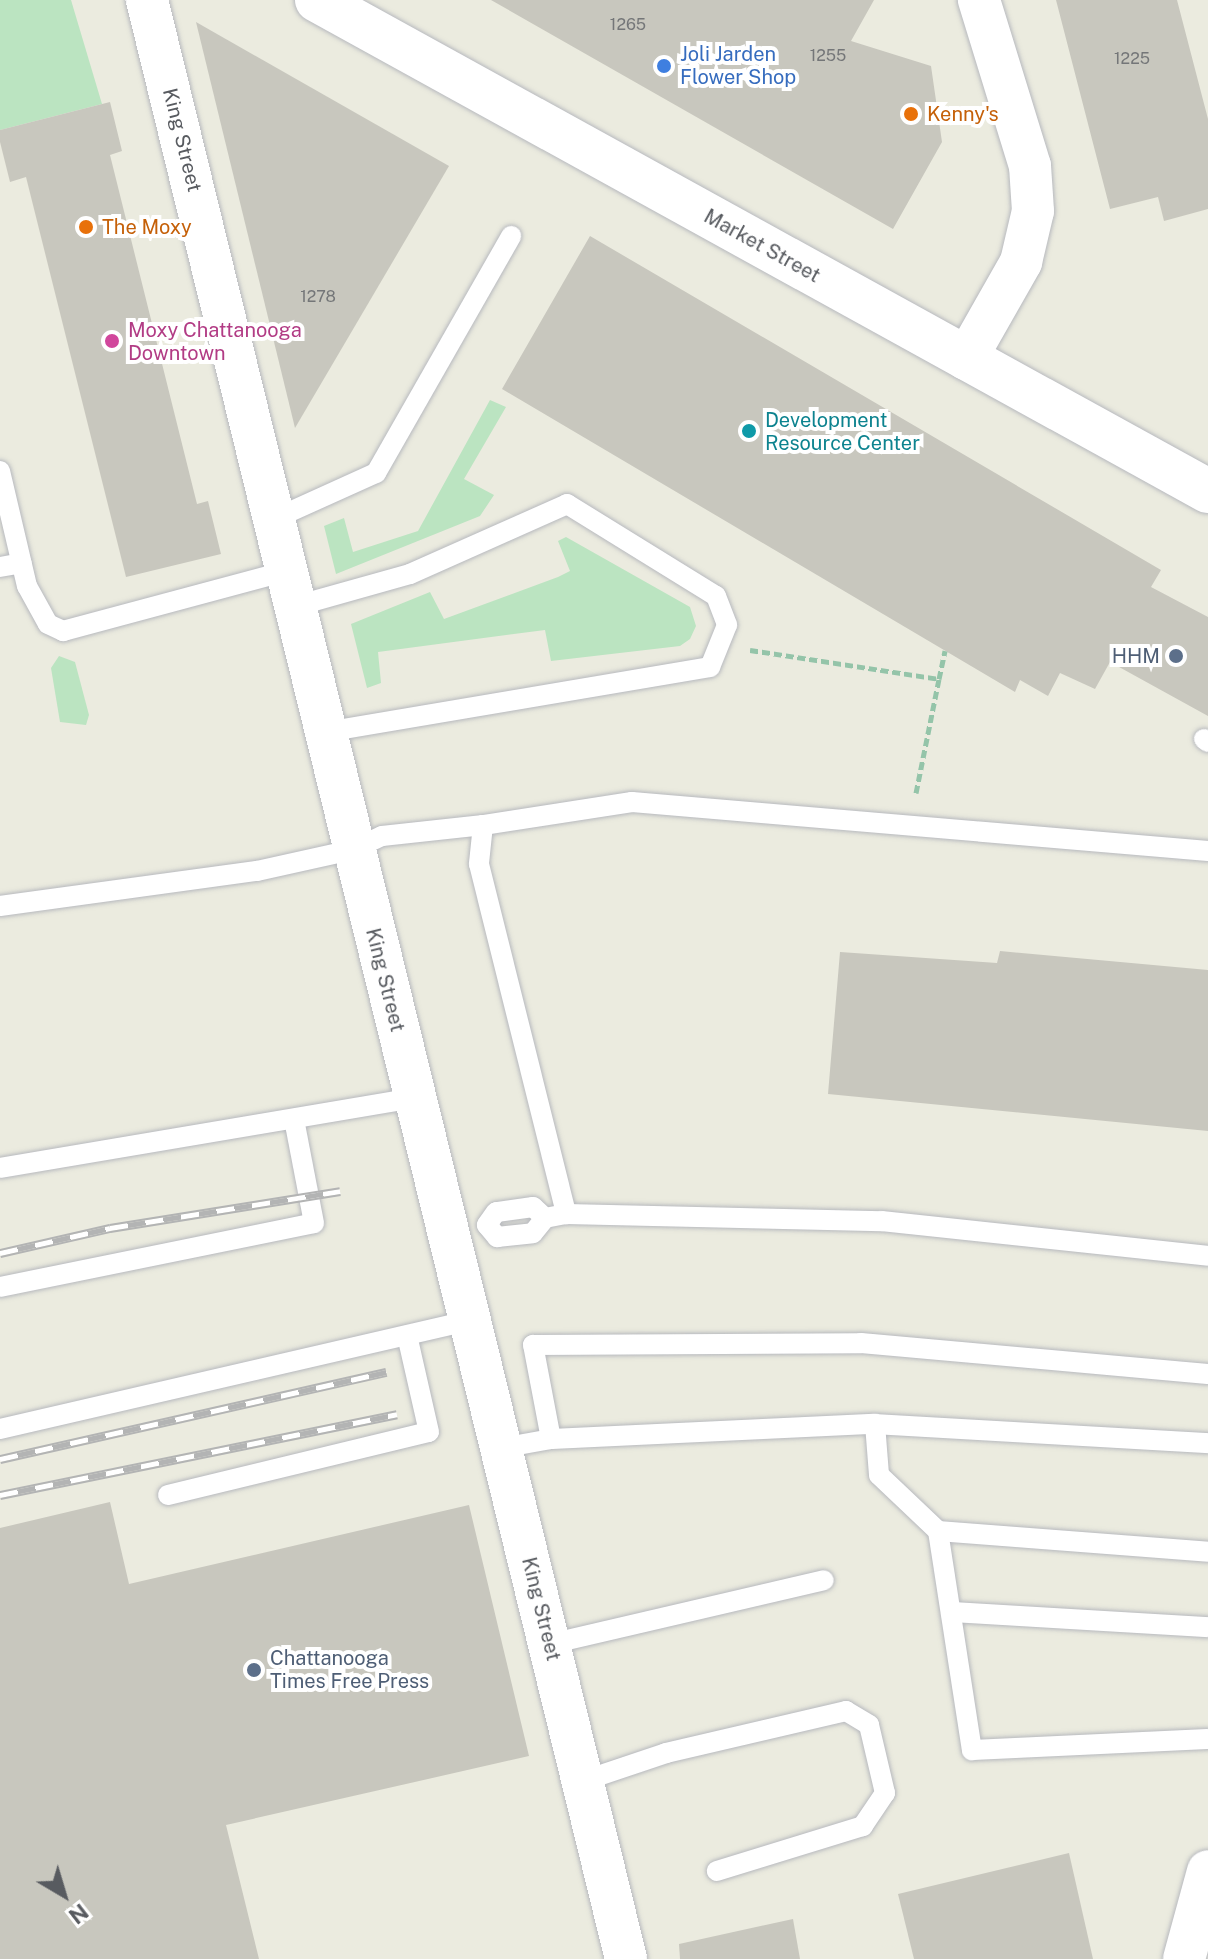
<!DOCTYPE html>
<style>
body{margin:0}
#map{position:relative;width:1208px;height:1959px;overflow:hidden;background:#ebebdf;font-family:"Public Sans",sans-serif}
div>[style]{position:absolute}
.green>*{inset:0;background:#bbe4c1}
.building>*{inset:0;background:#c8c7be}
.path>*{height:5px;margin-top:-2.5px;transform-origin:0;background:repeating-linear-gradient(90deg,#94c4a9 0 8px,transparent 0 12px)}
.roads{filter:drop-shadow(0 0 2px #b7b9be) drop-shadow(0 0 2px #b7b9be)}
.service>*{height:20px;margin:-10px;padding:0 10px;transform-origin:10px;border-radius:10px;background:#fff}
.minor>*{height:42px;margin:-21px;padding:0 21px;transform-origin:21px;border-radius:21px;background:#fff}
.secondary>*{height:44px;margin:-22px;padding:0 22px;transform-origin:22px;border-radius:22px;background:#fff}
.rail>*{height:9px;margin-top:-4.5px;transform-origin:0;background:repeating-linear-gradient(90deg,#fff 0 18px,#b3b4b4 0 36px);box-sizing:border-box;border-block:2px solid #b3b4b4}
.dots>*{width:22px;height:22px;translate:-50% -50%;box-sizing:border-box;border:4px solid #fff;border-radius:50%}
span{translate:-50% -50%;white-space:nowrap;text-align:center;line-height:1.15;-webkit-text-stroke:8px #fff;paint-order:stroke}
.number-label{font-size:16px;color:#747678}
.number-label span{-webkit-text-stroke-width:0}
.shop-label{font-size:20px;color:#366cbe}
.left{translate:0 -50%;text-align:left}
.food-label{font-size:20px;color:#c56008}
.street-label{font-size:20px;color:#585b60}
.hotel-label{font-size:20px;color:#b23c85}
.culture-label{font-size:20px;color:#0d838f}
.service-label{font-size:20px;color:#4e5e75}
.right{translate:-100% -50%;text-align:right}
.north{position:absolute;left:24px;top:1855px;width:80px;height:80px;-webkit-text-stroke:6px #fff;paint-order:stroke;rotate:142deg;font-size:22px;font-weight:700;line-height:32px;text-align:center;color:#585b60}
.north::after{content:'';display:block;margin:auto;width:28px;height:36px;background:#585b60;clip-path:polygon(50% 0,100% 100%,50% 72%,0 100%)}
</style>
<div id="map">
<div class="green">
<div style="clip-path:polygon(0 0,71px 0,102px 104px,0 130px)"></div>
<div style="clip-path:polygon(490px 400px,506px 407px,464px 479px,494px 495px,480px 516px,336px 574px,324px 526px,344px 518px,353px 552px,418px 531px)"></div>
<div style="clip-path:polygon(566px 537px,690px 607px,696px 626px,690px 639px,680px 646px,551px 661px,545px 630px,378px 652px,381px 683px,367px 688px,351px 624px,430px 592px,444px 619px,558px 577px,570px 571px,558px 541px)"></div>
<div style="clip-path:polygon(59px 656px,75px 662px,89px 715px,86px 725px,60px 722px,51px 668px)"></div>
</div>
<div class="building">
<div style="clip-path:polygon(491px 0,874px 0,851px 41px,931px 66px,942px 142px,893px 229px)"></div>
<div style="clip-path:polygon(1056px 0,1177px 0,1208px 119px,1208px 209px,1164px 221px,1158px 197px,1110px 209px)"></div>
<div style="clip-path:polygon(196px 22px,449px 166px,295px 428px)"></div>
<div style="clip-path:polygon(110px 102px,122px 151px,110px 155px,197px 504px,208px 501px,221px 554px,126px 577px,26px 177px,10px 182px,0 142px,0 130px)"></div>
<div style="clip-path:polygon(590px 236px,1161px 570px,1151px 587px,1208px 617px,1208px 716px,1110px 662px,1095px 689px,1060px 673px,1048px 696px,1020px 680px,1015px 692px,502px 389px)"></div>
<div style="clip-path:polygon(1000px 951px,1208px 970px,1208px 1131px,828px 1094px,840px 952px,997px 963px)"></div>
<div style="clip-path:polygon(110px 1502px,129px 1584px,469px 1505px,529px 1756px,226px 1825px,259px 1959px,0 1959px,0 1528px)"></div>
<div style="clip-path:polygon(1069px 1853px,1093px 1959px,914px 1959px,898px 1894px)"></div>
<div style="clip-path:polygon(793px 1919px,800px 1959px,680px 1959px,679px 1944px)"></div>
</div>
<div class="path">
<div style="left:750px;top:650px;width:191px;rotate:8.7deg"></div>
<div style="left:939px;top:679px;width:29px;rotate:-78deg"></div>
<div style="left:916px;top:793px;width:116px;rotate:-78.6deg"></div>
</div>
<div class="roads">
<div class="service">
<div style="left:0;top:471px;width:118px;rotate:76.8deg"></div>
<div style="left:27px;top:586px;width:43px;rotate:61.1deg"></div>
<div style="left:48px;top:624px;width:17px;rotate:25deg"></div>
<div style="left:63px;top:631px;width:232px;rotate:-15deg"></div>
<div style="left:274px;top:519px;width:112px;rotate:-24.3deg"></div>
<div style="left:376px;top:473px;width:273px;rotate:-60.3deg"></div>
<div style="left:0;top:567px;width:22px;rotate:-10deg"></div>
<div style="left:296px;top:606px;width:118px;rotate:-15.7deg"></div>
<div style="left:410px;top:574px;width:172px;rotate:-24deg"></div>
<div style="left:567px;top:504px;width:175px;rotate:31.7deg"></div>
<div style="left:716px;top:596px;width:31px;rotate:69deg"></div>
<div style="left:727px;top:625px;width:45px;rotate:112deg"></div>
<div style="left:710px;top:667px;width:388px;rotate:170.4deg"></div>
<div style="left:1204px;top:739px;width:5px;rotate:37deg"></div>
<div style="left:1208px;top:851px;width:578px;rotate:-175.14deg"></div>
<div style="left:632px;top:802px;width:151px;rotate:171.2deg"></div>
<div style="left:483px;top:825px;width:39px;rotate:96deg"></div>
<div style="left:479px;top:864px;width:361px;rotate:76deg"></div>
<div style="left:566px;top:1214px;width:316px;rotate:1.3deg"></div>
<div style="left:882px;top:1221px;width:328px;rotate:6.1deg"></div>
<div style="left:0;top:906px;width:259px;rotate:-7.8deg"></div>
<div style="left:257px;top:871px;width:97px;rotate:-12.5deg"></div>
<div style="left:352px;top:850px;width:33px;rotate:-25deg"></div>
<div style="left:382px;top:836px;width:102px;rotate:-6.2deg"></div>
<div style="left:0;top:1168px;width:421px;rotate:-9.6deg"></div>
<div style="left:545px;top:1218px;width:16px;rotate:-137deg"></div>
<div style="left:533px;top:1207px;width:37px;rotate:172deg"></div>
<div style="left:496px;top:1212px;width:16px;rotate:125deg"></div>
<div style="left:487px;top:1225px;width:16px;rotate:50deg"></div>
<div style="left:497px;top:1237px;width:36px;rotate:-6deg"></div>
<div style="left:533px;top:1233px;width:19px;rotate:-51deg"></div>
<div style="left:545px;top:1218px;width:21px;rotate:-11deg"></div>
<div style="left:0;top:1287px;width:320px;rotate:-11.5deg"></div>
<div style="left:314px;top:1223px;width:106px;rotate:-100.9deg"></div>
<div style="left:875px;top:1424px;width:334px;rotate:3.3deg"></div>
<div style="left:0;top:1429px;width:483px;rotate:-13deg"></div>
<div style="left:551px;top:1439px;width:96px;rotate:-100.8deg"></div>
<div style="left:533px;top:1345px;width:328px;rotate:-0.3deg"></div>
<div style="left:861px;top:1343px;width:348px;rotate:5.1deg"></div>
<div style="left:501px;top:1448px;width:51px;rotate:-10.2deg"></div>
<div style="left:551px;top:1439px;width:324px;rotate:-2.7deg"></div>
<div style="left:875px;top:1424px;width:51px;rotate:85.5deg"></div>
<div style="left:879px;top:1475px;width:81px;rotate:43.5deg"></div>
<div style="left:938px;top:1531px;width:222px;rotate:81.2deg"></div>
<div style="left:972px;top:1750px;width:236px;rotate:-2.7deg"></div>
<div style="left:168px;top:1495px;width:268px;rotate:-13.6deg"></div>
<div style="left:429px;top:1432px;width:99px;rotate:-102.8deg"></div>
<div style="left:938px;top:1531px;width:271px;rotate:4.4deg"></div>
<div style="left:954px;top:1612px;width:254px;rotate:3.4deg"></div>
<div style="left:550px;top:1644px;width:281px;rotate:-13.1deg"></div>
<div style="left:583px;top:1781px;width:88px;rotate:-18.6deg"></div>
<div style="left:666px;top:1753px;width:185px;rotate:-13.1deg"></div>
<div style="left:846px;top:1711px;width:27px;rotate:31deg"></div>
<div style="left:869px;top:1725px;width:70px;rotate:76.8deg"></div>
<div style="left:885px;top:1793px;width:40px;rotate:124deg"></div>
<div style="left:863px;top:1826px;width:153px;rotate:162.9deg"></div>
</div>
<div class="minor">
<div style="left:147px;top:0;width:2017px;rotate:76.26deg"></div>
<div style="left:966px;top:359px;width:112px;rotate:-60.4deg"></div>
<div style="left:1021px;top:262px;width:52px;rotate:-76.8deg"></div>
<div style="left:1033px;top:211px;width:45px;rotate:-93.8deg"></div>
<div style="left:1030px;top:166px;width:174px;rotate:-107.1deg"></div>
<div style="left:1184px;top:1959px;width:91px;rotate:-74.7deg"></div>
</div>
<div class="secondary">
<div style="left:317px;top:0;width:1017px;rotate:28.86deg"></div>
</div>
</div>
<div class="rail">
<div style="left:0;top:1253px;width:113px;rotate:-12.8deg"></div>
<div style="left:110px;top:1228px;width:233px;rotate:-9.1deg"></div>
<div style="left:0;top:1459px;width:396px;rotate:-12.7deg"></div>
<div style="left:0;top:1495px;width:405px;rotate:-11.5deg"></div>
</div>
<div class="dots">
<div style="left:664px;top:66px;background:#3f7fe0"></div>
<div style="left:911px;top:114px;background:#e8710a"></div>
<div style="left:86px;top:227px;background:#e8710a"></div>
<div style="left:112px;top:341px;background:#d1479c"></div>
<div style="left:749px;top:431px;background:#0f9aa8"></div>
<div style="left:1176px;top:656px;background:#5c6f8a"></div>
<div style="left:254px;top:1670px;background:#5c6f8a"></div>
</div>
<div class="number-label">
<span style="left:628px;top:25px">1265</span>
<span style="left:828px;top:56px">1255</span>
<span style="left:1132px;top:59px">1225</span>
<span style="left:318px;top:297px">1278</span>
</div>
<div class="shop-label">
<span class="left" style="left:680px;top:66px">Joli Jarden<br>Flower Shop</span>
</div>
<div class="food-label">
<span class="left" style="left:927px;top:114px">Kenny's</span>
<span class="left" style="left:102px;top:227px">The Moxy</span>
</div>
<div class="street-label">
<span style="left:182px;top:140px;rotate:76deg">King Street</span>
<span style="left:762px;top:246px;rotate:29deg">Market Street</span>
<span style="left:385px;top:980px;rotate:76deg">King Street</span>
<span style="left:541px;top:1609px;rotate:76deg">King Street</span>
</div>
<div class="hotel-label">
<span class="left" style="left:128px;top:342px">Moxy Chattanooga<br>Downtown</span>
</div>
<div class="culture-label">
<span class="left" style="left:765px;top:432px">Development<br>Resource Center</span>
</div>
<div class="service-label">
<span class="right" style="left:1160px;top:656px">HHM</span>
<span class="left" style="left:270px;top:1670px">Chattanooga<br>Times Free Press</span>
</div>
<div class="north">N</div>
</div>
